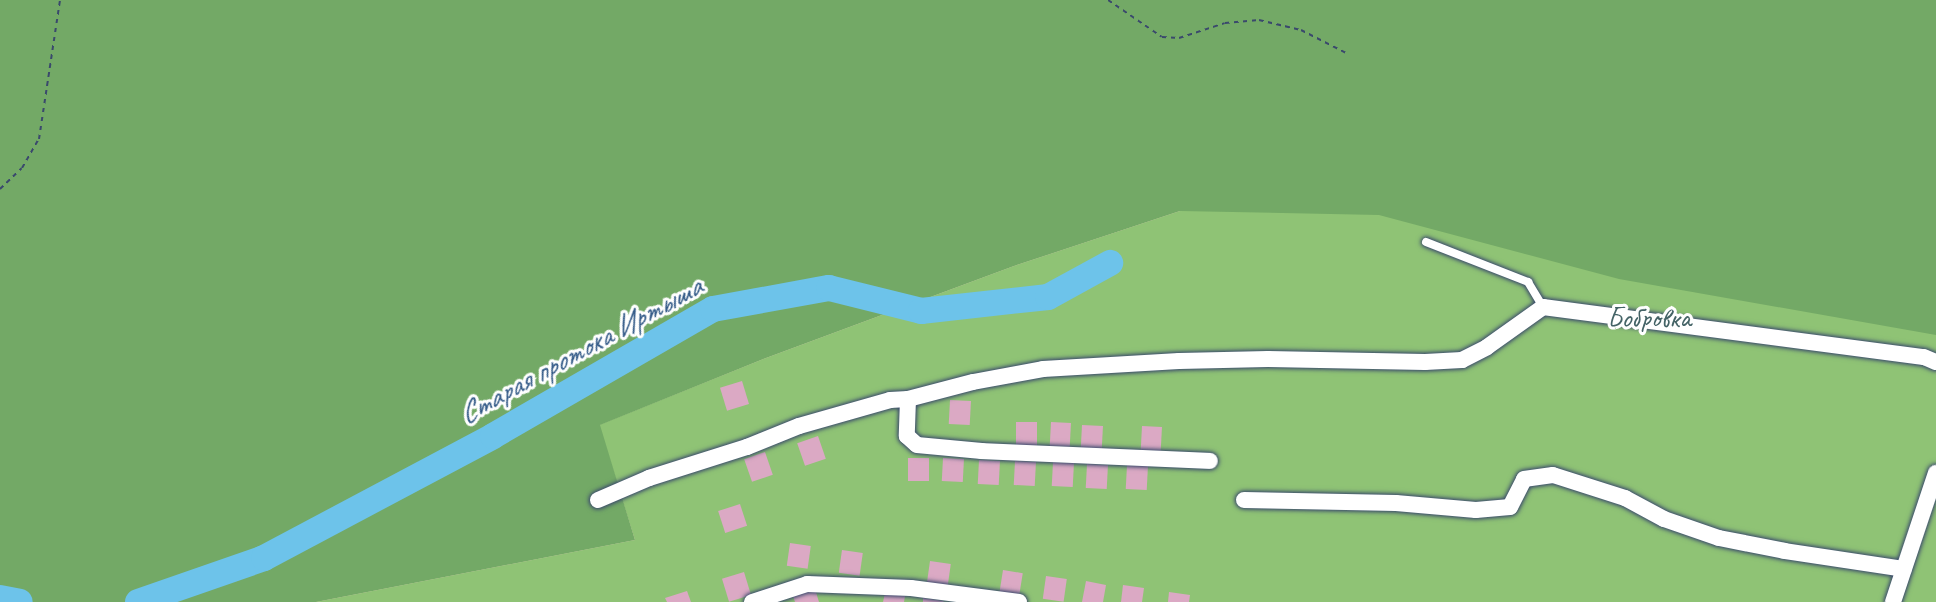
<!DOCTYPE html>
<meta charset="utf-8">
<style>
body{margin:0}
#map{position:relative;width:1936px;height:602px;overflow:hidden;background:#ecdebc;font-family:Caveat,sans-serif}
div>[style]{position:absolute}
.green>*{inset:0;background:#8fc375}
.forest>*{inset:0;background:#73a966}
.river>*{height:26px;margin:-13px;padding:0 13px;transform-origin:13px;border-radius:13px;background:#6dc3ea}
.building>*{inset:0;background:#dba9c4;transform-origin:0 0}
.path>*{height:2px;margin-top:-1px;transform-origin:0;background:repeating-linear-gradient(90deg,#3a496c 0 4.5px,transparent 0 9px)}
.roads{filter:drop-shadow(0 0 2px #3a496c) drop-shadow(0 0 2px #3a496c)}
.service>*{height:8px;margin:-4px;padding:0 4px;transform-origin:4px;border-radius:4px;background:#fff}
.minor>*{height:16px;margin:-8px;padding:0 8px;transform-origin:8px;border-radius:8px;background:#fff}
span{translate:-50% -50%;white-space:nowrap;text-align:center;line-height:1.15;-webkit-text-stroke:6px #fff;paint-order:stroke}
.park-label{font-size:28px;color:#446366}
.water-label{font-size:30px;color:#345b88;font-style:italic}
</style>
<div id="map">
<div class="green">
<div style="clip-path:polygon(1936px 0,1936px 602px,316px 602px,635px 540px,599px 425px,766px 358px,1014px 266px,1180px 211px)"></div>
</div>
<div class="forest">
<div style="clip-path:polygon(0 0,1936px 0,1936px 335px,1619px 279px,1379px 215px,1180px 211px,1014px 266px,766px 358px,600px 425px,635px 540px,316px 602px,0 602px)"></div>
</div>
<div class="river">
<div style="left:0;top:598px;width:20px;rotate:11deg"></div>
<div style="left:138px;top:602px;width:133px;rotate:-19.2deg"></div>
<div style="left:264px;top:558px;width:259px;rotate:-28deg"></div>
<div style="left:493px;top:436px;width:254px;rotate:-30deg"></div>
<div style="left:713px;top:309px;width:118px;rotate:-10.3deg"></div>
<div style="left:829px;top:288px;width:95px;rotate:14deg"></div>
<div style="left:921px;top:311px;width:128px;rotate:-6.3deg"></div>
<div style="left:1048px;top:297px;width:71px;rotate:-28.7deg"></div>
</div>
<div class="building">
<div style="left:742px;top:381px;width:24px;height:23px;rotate:73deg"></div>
<div style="left:950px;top:400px;width:21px;height:24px;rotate:3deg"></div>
<div style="left:1016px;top:422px;width:21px;height:24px"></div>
<div style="left:1051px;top:422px;width:20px;height:24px;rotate:3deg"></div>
<div style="left:1082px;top:425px;width:21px;height:24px;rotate:3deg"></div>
<div style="left:1142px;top:426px;width:20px;height:24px;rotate:3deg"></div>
<div style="left:818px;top:436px;width:24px;height:22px;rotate:71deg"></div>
<div style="left:765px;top:452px;width:24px;height:22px;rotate:71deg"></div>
<div style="left:908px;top:458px;width:21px;height:23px"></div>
<div style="left:943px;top:458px;width:21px;height:23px;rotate:3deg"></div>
<div style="left:979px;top:460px;width:21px;height:24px;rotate:3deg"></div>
<div style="left:1015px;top:461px;width:21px;height:24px;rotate:3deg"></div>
<div style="left:1053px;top:462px;width:21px;height:24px;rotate:3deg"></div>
<div style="left:1087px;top:464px;width:21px;height:24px;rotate:3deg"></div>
<div style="left:1127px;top:465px;width:21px;height:24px;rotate:3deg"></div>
<div style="left:740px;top:504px;width:23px;height:23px;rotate:72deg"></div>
<div style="left:790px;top:543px;width:21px;height:23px;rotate:8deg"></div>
<div style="left:842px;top:550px;width:21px;height:23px;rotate:8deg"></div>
<div style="left:930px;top:561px;width:21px;height:22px;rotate:8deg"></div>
<div style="left:1003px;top:570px;width:20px;height:23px;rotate:9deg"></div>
<div style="left:744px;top:572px;width:24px;height:23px;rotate:73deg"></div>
<div style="left:1046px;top:576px;width:21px;height:23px;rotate:8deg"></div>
<div style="clip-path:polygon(1086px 581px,1106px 585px,1103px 602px,1082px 602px)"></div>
<div style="clip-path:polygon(1123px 585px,1144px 588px,1142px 602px,1121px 602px)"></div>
<div style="clip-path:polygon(815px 589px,819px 602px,795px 602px,793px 596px)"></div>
<div style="clip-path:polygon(687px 591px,691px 602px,667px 602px,665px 598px)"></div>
<div style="clip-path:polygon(1169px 592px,1190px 595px,1189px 602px,1168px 602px)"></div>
<div style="clip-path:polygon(885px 593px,905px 596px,904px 602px,883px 602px)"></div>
<div style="clip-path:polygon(923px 598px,944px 601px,943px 602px,923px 602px)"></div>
</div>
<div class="path">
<div style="left:1108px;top:0;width:65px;rotate:34.4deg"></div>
<div style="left:1162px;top:37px;width:17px;rotate:3deg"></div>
<div style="left:1179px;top:38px;width:48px;rotate:-18.1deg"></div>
<div style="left:1225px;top:23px;width:34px;rotate:-5deg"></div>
<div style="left:1259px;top:20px;width:43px;rotate:13.4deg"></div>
<div style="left:1301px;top:30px;width:51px;rotate:27.1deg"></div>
<div style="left:0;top:189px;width:30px;rotate:-44deg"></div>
<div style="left:22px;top:168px;width:34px;rotate:-60deg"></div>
<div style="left:39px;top:139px;width:141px;rotate:-81.4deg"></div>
</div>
<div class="roads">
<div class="service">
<div style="left:1426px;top:242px;width:110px;rotate:21.4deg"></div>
<div style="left:1528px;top:282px;width:29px;rotate:59deg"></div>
</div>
<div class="minor">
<div style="left:908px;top:399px;width:37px;rotate:92deg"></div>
<div style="left:907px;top:436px;width:13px;rotate:42deg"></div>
<div style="left:917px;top:445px;width:65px;rotate:5.3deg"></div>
<div style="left:982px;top:451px;width:228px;rotate:2.5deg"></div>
<div style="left:598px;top:500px;width:56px;rotate:-23.3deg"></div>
<div style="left:649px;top:478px;width:103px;rotate:-17.6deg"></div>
<div style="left:747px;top:447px;width:56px;rotate:-22deg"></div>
<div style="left:799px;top:426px;width:95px;rotate:-15.9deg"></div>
<div style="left:890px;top:400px;width:18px;rotate:-3deg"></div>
<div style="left:908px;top:399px;width:67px;rotate:-14.7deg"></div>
<div style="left:973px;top:382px;width:71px;rotate:-10.5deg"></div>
<div style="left:1043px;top:369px;width:136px;rotate:-3.4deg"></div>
<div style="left:1179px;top:361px;width:89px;rotate:-1.3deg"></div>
<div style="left:1268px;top:359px;width:157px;rotate:1.1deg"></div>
<div style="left:1425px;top:362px;width:37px;rotate:-3deg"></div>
<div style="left:1462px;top:360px;width:28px;rotate:-27deg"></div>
<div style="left:1487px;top:347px;width:69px;rotate:-35.5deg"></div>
<div style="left:1543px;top:307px;width:384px;rotate:7.5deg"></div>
<div style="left:1924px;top:357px;width:13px;rotate:23deg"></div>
<div style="left:1244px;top:500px;width:152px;rotate:1.1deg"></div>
<div style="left:1396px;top:503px;width:80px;rotate:5deg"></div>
<div style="left:1476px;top:510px;width:34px;rotate:-5deg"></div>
<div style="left:1510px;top:507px;width:31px;rotate:-63deg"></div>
<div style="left:1524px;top:479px;width:29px;rotate:-8deg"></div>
<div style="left:1553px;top:475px;width:76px;rotate:17.7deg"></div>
<div style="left:1625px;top:498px;width:44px;rotate:28.3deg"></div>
<div style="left:1664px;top:519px;width:58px;rotate:19.1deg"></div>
<div style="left:1719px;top:538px;width:67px;rotate:11.1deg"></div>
<div style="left:1785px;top:551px;width:120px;rotate:8.6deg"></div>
<div style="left:752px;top:602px;width:58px;rotate:-18.1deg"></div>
<div style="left:807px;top:584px;width:104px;rotate:2.2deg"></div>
<div style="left:911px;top:588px;width:109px;rotate:7.4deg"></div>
<div style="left:1893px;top:602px;width:136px;rotate:-71.6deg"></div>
</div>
</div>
<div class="park-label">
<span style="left:1649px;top:318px">Бобровка</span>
</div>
<div class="water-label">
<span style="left:580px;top:350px;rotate:-29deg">Старая протока Иртыша</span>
</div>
</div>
